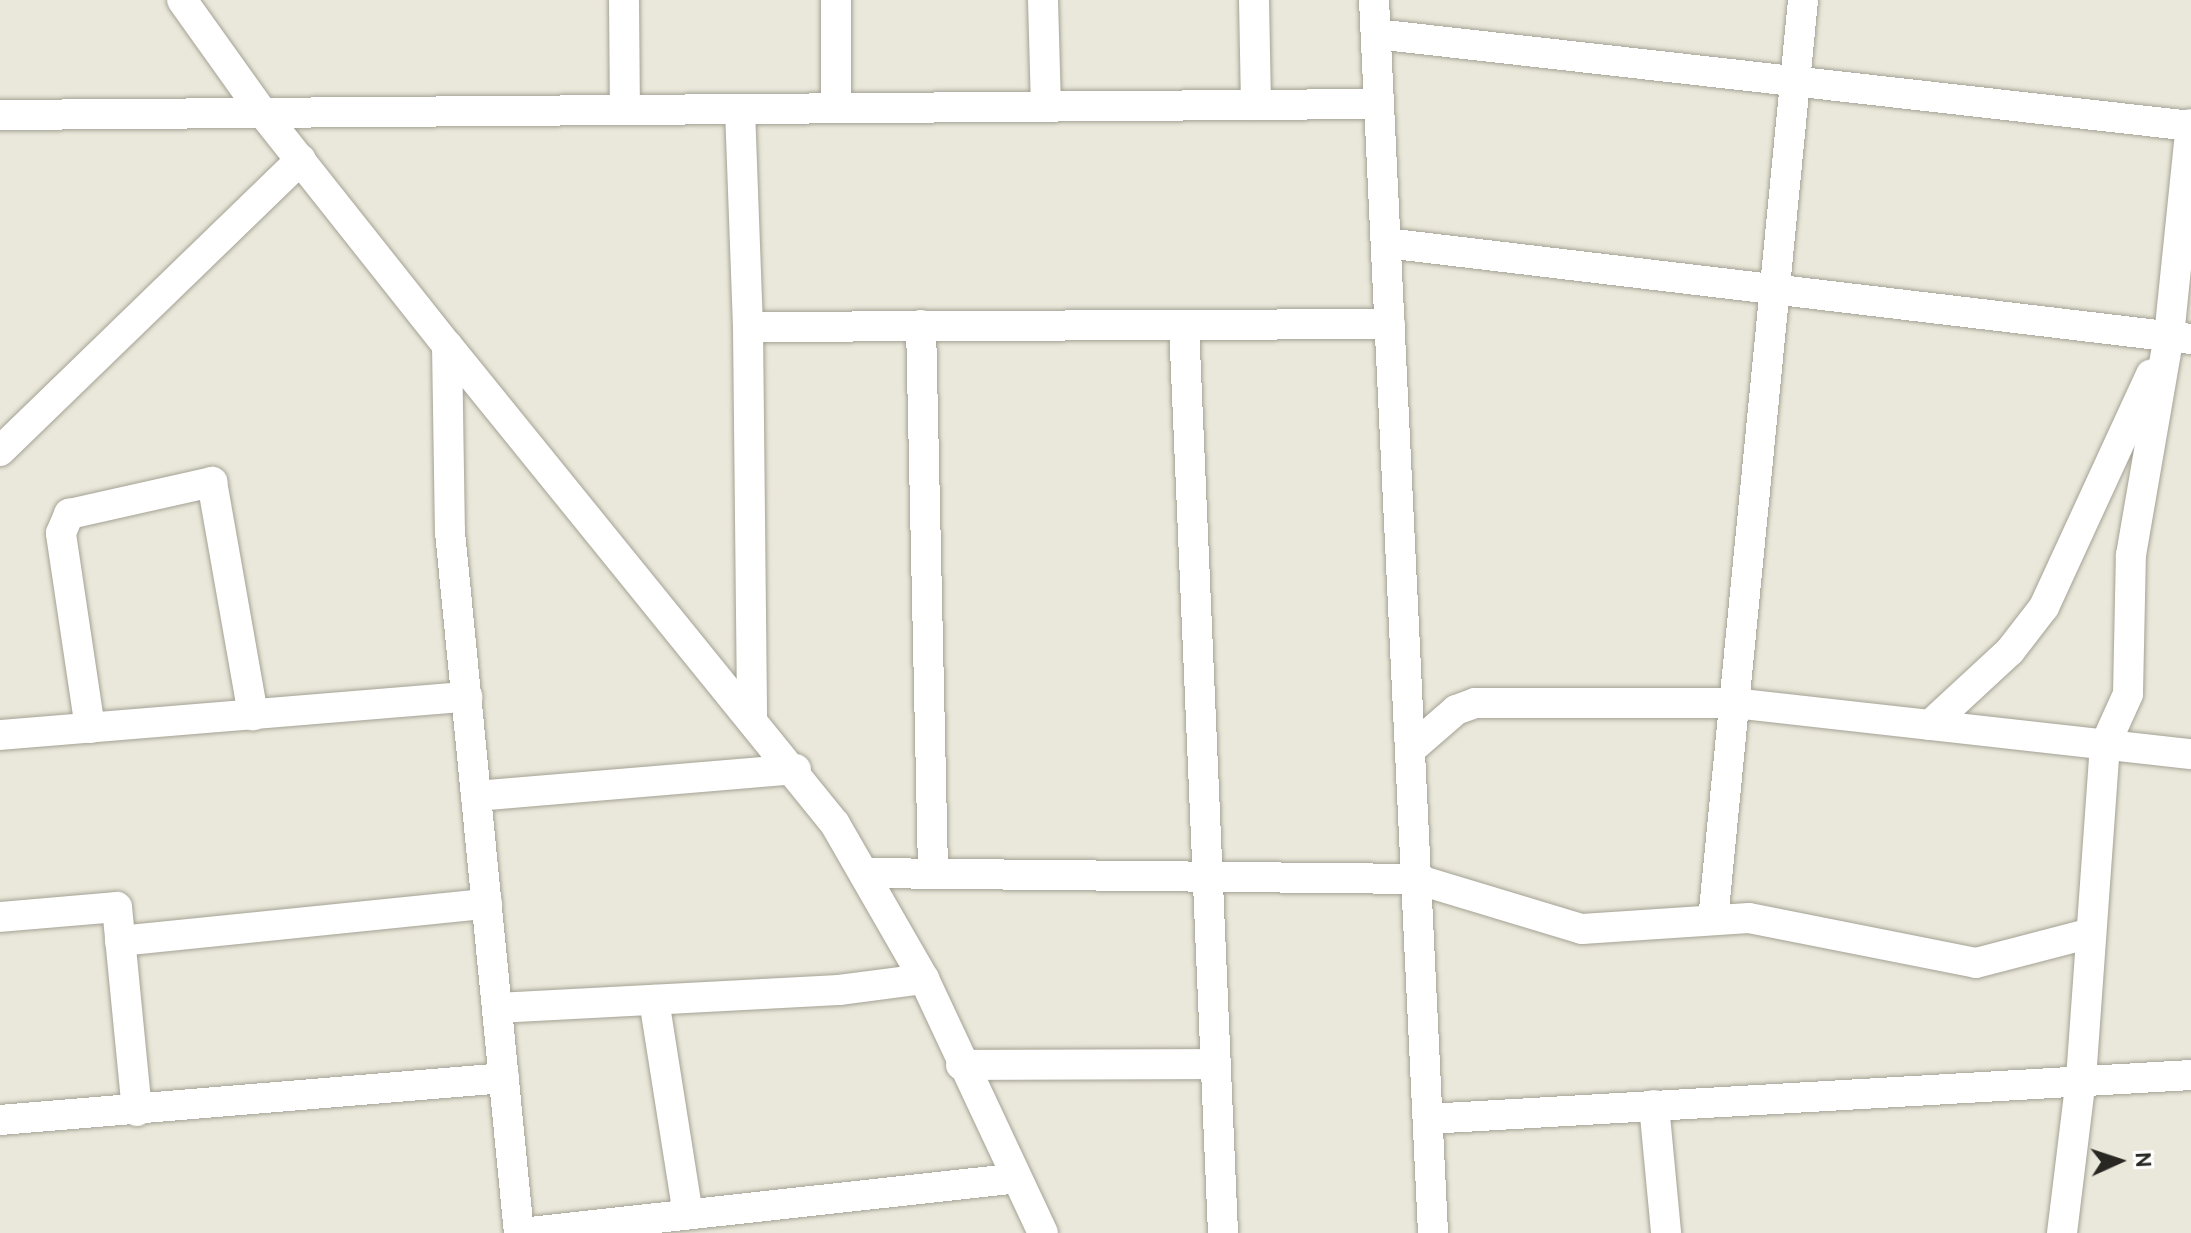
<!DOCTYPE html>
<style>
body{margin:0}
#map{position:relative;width:2191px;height:1233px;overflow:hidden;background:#eae8da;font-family:Cabin,sans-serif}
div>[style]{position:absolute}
.roads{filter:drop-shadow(0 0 2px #a4a295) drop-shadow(0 0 2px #a4a295)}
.street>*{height:30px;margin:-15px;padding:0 15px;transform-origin:15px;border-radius:15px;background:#fff}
span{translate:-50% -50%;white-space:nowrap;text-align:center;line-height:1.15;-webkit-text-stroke:7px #fff;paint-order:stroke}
.north{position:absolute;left:2079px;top:1121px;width:80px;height:80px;-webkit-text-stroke:6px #fff;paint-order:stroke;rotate:87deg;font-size:22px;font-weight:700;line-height:32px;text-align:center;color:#282722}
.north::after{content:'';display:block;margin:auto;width:28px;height:36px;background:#282722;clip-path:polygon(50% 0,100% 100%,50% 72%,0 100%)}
</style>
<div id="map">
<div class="roads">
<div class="street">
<div style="left:182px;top:0;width:138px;rotate:54.5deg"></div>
<div style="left:262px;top:112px;width:298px;rotate:51.6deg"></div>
<div style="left:447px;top:345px;width:616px;rotate:50.99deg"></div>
<div style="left:835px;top:824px;width:179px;rotate:60.1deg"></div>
<div style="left:924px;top:979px;width:280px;rotate:64.9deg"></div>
<div style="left:624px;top:0;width:110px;rotate:89.5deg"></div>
<div style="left:836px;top:0;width:108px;rotate:90deg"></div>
<div style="left:1043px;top:0;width:106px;rotate:88.4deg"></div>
<div style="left:1254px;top:0;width:105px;rotate:88.9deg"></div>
<div style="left:1374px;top:0;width:1234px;rotate:87.26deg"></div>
<div style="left:1376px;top:34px;width:820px;rotate:6.44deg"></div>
<div style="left:740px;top:109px;width:218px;rotate:87.9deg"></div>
<div style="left:748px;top:327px;width:392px;rotate:89.4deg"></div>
<div style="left:0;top:115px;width:1379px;rotate:-0.46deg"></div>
<div style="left:1386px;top:243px;width:811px;rotate:6.8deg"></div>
<div style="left:921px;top:325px;width:547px;rotate:88.74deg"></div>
<div style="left:1184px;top:325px;width:909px;rotate:87.54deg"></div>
<div style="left:748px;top:327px;width:642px;rotate:-0.27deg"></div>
<div style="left:447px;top:345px;width:187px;rotate:89.1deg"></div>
<div style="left:450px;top:532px;width:704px;rotate:84.38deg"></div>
<div style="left:0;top:451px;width:419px;rotate:-44.1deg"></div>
<div style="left:1930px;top:725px;width:109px;rotate:-42.8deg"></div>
<div style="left:2010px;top:651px;width:56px;rotate:-52.3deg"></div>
<div style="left:2044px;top:607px;width:256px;rotate:-65.3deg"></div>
<div style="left:90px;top:728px;width:197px;rotate:-98.5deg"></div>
<div style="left:61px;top:533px;width:21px;rotate:-67deg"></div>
<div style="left:69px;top:514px;width:147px;rotate:-12.6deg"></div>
<div style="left:212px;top:482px;width:237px;rotate:80deg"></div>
<div style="left:0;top:735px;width:469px;rotate:-4.7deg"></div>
<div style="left:1410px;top:750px;width:61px;rotate:-41deg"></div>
<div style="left:1456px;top:710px;width:20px;rotate:-20deg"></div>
<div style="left:1475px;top:703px;width:259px"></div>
<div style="left:1734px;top:703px;width:460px;rotate:6.4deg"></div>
<div style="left:476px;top:796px;width:321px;rotate:-4.8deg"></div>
<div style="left:864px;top:873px;width:552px;rotate:0.62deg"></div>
<div style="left:1416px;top:879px;width:173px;rotate:16.8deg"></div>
<div style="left:1582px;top:929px;width:167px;rotate:-3.8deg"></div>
<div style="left:1749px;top:918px;width:231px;rotate:11.2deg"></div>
<div style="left:1976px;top:963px;width:119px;rotate:-14.6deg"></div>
<div style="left:0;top:917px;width:117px;rotate:-4.9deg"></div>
<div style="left:117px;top:907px;width:205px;rotate:84.4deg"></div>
<div style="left:1713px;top:920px;width:924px;rotate:-84.41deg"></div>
<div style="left:120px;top:941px;width:369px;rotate:-5.8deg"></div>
<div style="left:654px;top:1000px;width:217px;rotate:81deg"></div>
<div style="left:497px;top:1008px;width:342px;rotate:-3deg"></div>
<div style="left:839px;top:990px;width:86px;rotate:-7.4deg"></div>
<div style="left:961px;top:1065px;width:255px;rotate:-0.2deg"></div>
<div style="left:1654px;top:1105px;width:129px;rotate:84.6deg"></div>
<div style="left:1428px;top:1119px;width:764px;rotate:-3.3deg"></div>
<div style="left:0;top:1120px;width:506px;rotate:-4.76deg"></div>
<div style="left:521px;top:1233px;width:498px;rotate:-6.3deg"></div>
<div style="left:2062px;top:1233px;width:155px;rotate:-83deg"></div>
<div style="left:2081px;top:1079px;width:335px;rotate:-85.9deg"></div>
<div style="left:2105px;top:745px;width:56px;rotate:-65.7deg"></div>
<div style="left:2128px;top:694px;width:139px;rotate:-88.8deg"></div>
<div style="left:2131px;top:555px;width:222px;rotate:-80.2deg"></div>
<div style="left:2169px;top:336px;width:213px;rotate:-84.1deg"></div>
</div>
</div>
<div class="north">N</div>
</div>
